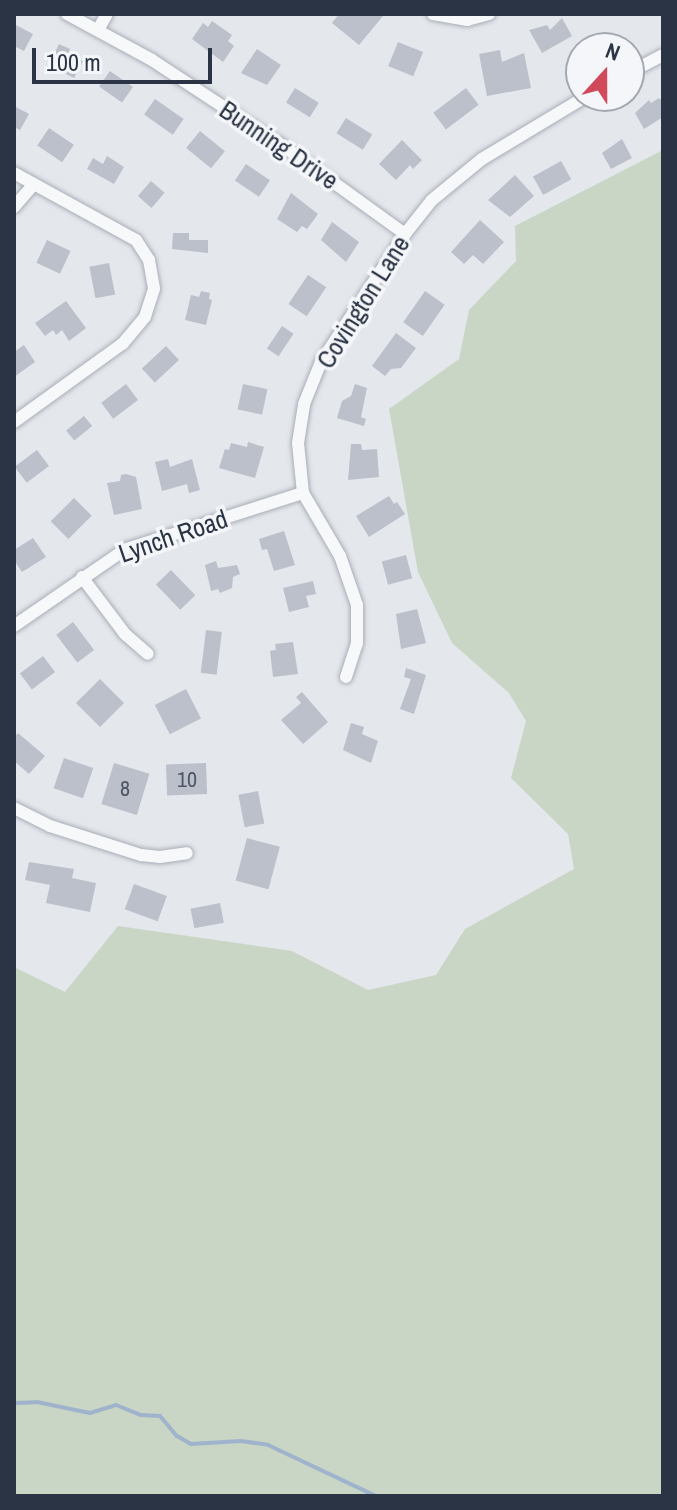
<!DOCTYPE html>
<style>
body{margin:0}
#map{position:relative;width:677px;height:1510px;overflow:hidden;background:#e4e7ec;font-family:"Archivo Narrow",sans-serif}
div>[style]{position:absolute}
.green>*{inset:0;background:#c9d6c5}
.stream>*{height:4px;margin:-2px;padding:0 2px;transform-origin:2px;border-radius:2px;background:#9fb4cc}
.building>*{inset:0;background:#bbc0ca;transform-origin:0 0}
.roads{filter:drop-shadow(0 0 2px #a9aeb7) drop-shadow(0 0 2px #a9aeb7)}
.minor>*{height:12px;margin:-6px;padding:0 6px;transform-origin:6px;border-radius:6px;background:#f7f8fa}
span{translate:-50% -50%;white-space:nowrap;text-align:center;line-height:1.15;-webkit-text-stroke:7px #f4f6f9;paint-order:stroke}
.number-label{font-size:22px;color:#4f5766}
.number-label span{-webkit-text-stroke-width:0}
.street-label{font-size:26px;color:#2b3445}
.frame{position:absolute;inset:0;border:16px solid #2b3445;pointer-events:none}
.north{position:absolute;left:565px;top:32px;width:80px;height:80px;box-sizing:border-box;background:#f4f6f9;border:2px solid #a4a8b1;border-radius:50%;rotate:21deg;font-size:22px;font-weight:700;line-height:32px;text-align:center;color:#2b3445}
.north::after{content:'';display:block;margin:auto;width:28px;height:36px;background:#d1495b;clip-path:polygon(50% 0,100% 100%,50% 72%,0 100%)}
.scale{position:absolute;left:32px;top:48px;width:180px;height:36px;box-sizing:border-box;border:4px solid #2b3445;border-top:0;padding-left:10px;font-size:24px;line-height:28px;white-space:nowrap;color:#2b3445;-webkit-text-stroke:6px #f4f6f9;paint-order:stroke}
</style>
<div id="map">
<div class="green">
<div style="clip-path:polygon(663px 150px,663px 1496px,14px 1496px,14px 967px,65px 992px,118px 926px,292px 951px,368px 990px,436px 975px,465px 929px,574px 869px,568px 834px,511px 778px,526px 721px,509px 693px,452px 643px,418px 572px,389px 409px,459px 359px,469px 310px,516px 261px,515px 226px)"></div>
</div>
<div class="stream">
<div style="left:14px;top:1403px;width:23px;rotate:-2deg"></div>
<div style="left:37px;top:1402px;width:54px;rotate:11.7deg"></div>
<div style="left:90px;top:1413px;width:27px;rotate:-17deg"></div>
<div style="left:116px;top:1405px;width:27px;rotate:22deg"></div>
<div style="left:141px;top:1415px;width:19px;rotate:3deg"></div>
<div style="left:160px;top:1416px;width:26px;rotate:50deg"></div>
<div style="left:177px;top:1436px;width:16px;rotate:30deg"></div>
<div style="left:191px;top:1444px;width:50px;rotate:-3.4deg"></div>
<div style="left:241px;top:1441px;width:27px;rotate:8deg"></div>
<div style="left:268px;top:1445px;width:119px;rotate:25.3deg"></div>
</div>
<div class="building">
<div style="clip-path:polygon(339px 14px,380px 14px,383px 16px,359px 45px,332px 23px)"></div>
<div style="clip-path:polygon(562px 18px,572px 36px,542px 53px,529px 30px,547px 25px,550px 30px)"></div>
<div style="clip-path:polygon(212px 21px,232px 35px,228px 41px,234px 46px,223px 62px,192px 39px,203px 23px,208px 27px)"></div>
<div style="clip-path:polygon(14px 24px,33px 34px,24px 51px,14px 46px)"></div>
<div style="left:398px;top:42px;width:27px;height:26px;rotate:22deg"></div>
<div style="clip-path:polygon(59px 44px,70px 49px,68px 54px,83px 61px,74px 78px,49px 65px)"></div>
<div style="clip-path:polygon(257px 49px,281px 65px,267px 85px,241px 73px)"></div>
<div style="clip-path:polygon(500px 50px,502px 62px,524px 53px,531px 88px,487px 96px,479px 54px)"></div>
<div style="left:110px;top:71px;width:28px;height:19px;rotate:35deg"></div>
<div style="left:295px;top:88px;width:28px;height:17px;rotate:32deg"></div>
<div style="left:466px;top:88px;width:21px;height:41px;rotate:53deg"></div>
<div style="clip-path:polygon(659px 98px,663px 102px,663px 117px,644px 129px,635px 113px,649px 100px,651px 103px)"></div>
<div style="left:155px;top:99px;width:35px;height:19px;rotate:35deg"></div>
<div style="clip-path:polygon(14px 106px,29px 114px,20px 130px,14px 127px)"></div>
<div style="left:346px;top:118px;width:31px;height:18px;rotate:32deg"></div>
<div style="left:49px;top:128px;width:30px;height:21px;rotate:34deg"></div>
<div style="left:200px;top:131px;width:32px;height:22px;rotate:39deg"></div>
<div style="clip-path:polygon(622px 139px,632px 158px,611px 169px,602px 153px)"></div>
<div style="clip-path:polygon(402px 140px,422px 160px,413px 169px,410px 165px,396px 180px,379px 164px)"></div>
<div style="clip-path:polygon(107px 156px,124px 167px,114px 184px,87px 169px,93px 158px,103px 164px)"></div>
<div style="left:561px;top:161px;width:21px;height:32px;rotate:61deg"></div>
<div style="left:246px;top:164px;width:29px;height:20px;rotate:34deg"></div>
<div style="clip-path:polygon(515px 175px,534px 196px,510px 217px,488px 200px)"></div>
<div style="left:151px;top:181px;width:18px;height:20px;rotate:41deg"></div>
<div style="clip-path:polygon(291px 193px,318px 214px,307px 229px,302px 226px,297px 232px,277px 219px)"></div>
<div style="clip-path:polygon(480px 220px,504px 242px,483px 264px,473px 255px,464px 264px,451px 252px)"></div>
<div style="clip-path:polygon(332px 222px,359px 242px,346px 262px,321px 240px)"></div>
<div style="clip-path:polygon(173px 233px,189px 233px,189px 240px,208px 240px,208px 253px,172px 249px)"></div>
<div style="left:47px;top:240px;width:26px;height:25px;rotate:25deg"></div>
<div style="left:109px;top:263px;width:32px;height:20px;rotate:79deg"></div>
<div style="left:308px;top:275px;width:22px;height:35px;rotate:34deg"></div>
<div style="clip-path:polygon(201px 291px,210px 293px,209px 299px,212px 300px,206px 325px,185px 320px,191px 295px,199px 297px)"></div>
<div style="left:425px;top:291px;width:24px;height:38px;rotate:35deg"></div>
<div style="clip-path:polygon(66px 301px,86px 328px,69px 341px,62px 330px,56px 335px,53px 330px,45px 336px,35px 323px)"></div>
<div style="left:282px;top:326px;width:14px;height:27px;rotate:34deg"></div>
<div style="clip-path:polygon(396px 333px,416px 348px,401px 368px,391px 369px,385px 376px,372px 366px)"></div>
<div style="clip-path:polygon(24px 345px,35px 362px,14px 377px,14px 352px)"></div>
<div style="left:166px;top:346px;width:19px;height:33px;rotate:47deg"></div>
<div style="left:126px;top:384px;width:20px;height:31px;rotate:53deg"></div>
<div style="left:243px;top:384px;width:25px;height:26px;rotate:12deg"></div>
<div style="clip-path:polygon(355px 384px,367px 388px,361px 417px,366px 419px,364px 426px,337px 418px,342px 401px,351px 396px)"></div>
<div style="left:84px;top:416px;width:13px;height:23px;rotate:51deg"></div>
<div style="clip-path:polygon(248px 442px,264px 447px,255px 478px,219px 468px,225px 449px,229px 450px,231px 443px,247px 447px)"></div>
<div style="clip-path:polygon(351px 444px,361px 444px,362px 450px,377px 449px,379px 477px,348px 480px)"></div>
<div style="left:37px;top:450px;width:20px;height:28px;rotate:53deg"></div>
<div style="clip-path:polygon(168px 459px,170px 467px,192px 459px,200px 490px,189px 493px,187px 484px,162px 491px,155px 462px)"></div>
<div style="clip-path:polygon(126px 474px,136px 477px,142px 509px,114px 515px,107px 483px,120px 481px,121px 475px)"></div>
<div style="clip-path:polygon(389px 496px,394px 504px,397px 502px,405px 514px,369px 537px,356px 516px)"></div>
<div style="left:74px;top:498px;width:25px;height:33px;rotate:45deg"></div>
<div style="clip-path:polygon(284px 531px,295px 565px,274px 571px,267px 549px,262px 550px,259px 539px)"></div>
<div style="clip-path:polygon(33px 538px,46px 557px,22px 572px,14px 560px,14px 550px)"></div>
<div style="left:406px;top:555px;width:24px;height:25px;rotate:75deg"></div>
<div style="clip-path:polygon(216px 561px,218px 568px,237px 565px,240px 574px,233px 577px,232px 588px,220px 593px,218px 589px,211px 591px,205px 565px)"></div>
<div style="left:171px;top:570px;width:35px;height:21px;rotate:46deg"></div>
<div style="clip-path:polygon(313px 581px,316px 594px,306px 596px,309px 607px,289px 612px,283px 588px)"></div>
<div style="clip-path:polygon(417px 609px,426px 643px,401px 649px,396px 614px)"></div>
<div style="left:73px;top:622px;width:35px;height:21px;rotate:53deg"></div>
<div style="left:206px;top:630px;width:16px;height:43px;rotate:7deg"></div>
<div style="clip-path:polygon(293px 642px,298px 674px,273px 677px,270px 651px,276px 650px,275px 644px)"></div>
<div style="left:43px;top:656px;width:20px;height:29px;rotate:53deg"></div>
<div style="clip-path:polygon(406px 668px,426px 675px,414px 714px,400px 709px,411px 679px,404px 677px)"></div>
<div style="left:100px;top:679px;width:34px;height:34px;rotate:45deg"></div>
<div style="left:186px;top:689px;width:33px;height:35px;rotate:63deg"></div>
<div style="clip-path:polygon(302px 692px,328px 722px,303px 744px,281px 720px,301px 703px,296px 697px)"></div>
<div style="clip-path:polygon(351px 723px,364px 727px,362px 734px,378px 741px,371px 763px,343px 750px)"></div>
<div style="clip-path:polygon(18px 733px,45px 756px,29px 774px,14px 761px,14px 738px)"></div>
<div style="left:64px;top:758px;width:31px;height:32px;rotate:19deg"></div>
<div style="left:114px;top:763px;width:37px;height:43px;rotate:17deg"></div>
<div style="left:206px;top:763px;width:31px;height:40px;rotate:88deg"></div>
<div style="left:258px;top:791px;width:33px;height:20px;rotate:79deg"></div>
<div style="left:247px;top:838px;width:34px;height:44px;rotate:15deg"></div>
<div style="clip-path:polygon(29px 862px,74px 869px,72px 878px,96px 883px,90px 912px,46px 903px,50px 885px,25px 880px)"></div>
<div style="left:134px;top:884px;width:35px;height:27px;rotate:20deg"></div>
<div style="left:220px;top:903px;width:20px;height:30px;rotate:79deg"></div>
</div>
<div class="roads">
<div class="minor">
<div style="left:67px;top:14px;width:97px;rotate:28.4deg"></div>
<div style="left:152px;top:60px;width:157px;rotate:33.3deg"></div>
<div style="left:283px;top:146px;width:150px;rotate:35.8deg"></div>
<div style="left:433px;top:14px;width:35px;rotate:10deg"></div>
<div style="left:467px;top:20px;width:23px;rotate:-15deg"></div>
<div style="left:98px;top:30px;width:18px;rotate:-61deg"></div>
<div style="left:629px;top:73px;width:38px;rotate:-28deg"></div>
<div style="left:14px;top:173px;width:139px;rotate:28.8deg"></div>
<div style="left:136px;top:240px;width:24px;rotate:57deg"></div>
<div style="left:149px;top:260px;width:29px;rotate:80deg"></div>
<div style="left:154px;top:289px;width:29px;rotate:108deg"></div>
<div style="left:145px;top:317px;width:35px;rotate:130deg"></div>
<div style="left:122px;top:344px;width:133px;rotate:144.2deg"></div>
<div style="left:14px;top:207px;width:30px;rotate:-49deg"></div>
<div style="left:82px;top:577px;width:71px;rotate:53deg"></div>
<div style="left:125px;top:634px;width:30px;rotate:41deg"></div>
<div style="left:14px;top:626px;width:134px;rotate:-34.6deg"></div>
<div style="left:124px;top:550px;width:188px;rotate:-17.7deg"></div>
<div style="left:346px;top:677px;width:36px;rotate:-72deg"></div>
<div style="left:357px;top:643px;width:38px;rotate:-90deg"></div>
<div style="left:357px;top:605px;width:52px;rotate:-109.1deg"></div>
<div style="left:340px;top:556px;width:73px;rotate:-120.4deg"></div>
<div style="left:303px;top:493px;width:50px;rotate:-95.7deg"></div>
<div style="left:298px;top:443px;width:39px;rotate:-81deg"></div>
<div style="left:304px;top:404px;width:45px;rotate:-68deg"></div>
<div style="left:321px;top:362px;width:153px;rotate:-56.7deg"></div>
<div style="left:405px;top:234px;width:43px;rotate:-51.5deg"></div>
<div style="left:432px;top:200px;width:65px;rotate:-39.4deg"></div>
<div style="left:482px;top:159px;width:122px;rotate:-31deg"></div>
<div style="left:14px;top:808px;width:40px;rotate:26.6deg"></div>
<div style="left:50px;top:826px;width:96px;rotate:17.7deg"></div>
<div style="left:141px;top:855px;width:19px;rotate:6deg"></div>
<div style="left:160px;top:857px;width:27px;rotate:-8deg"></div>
</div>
</div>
<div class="number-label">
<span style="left:187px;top:780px">10</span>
<span style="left:125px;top:789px">8</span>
</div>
<div class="street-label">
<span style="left:279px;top:145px;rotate:34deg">Bunning Drive</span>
<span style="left:363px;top:302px;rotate:-58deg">Covington Lane</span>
<span style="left:173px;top:536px;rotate:-19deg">Lynch Road</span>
</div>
<div class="frame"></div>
<div class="north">N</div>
<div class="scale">100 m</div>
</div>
